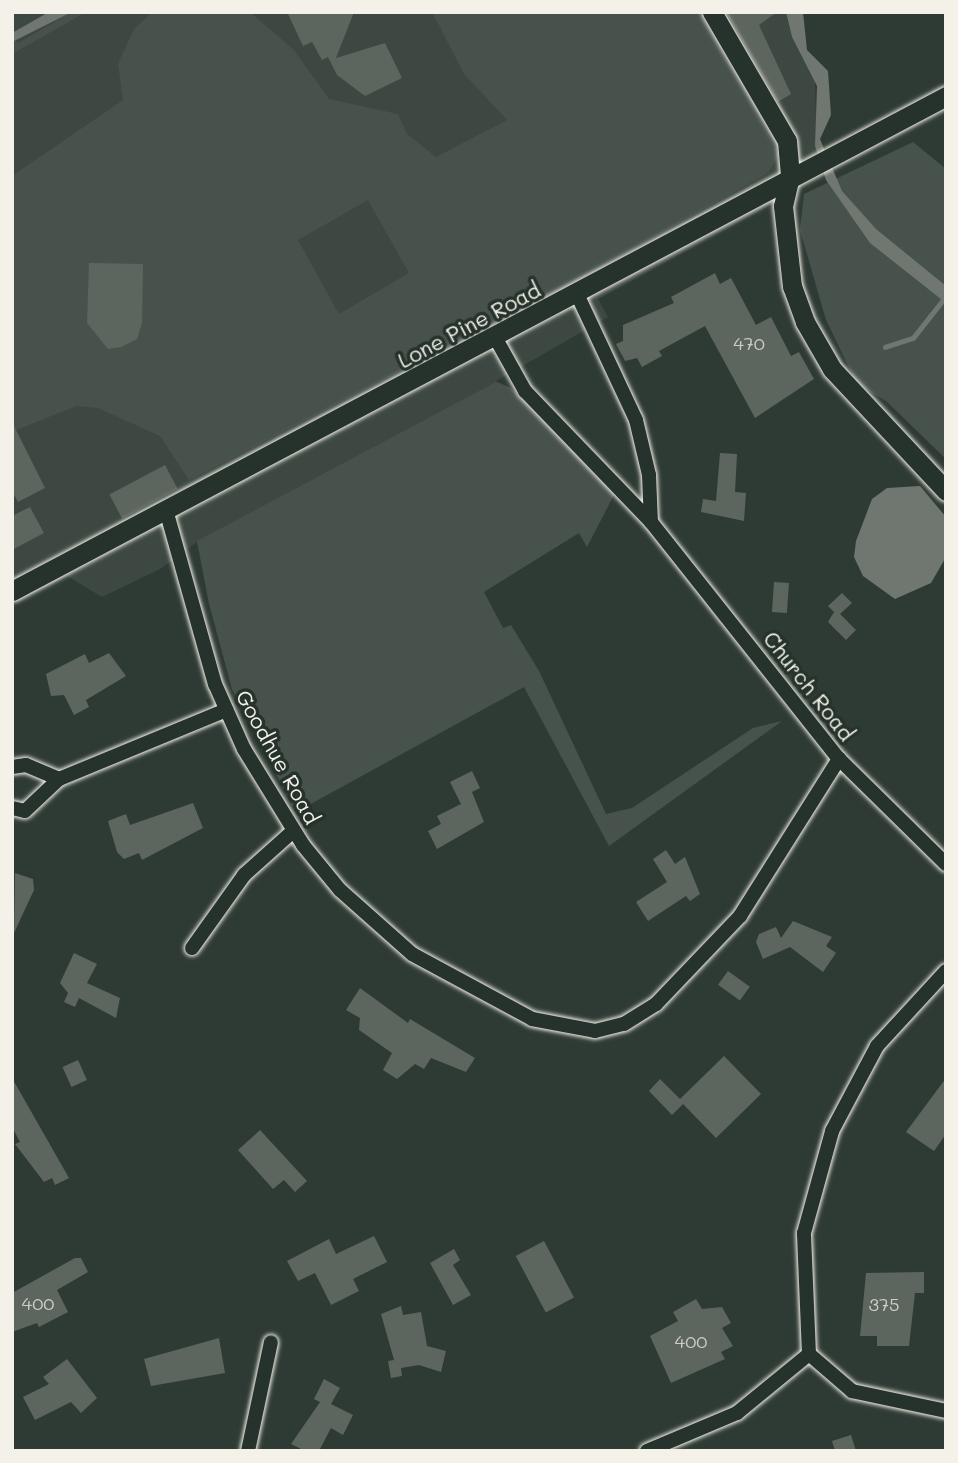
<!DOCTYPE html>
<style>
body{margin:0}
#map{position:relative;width:958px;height:1463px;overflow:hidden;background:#2e3b34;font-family:Mali,sans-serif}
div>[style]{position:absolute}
.built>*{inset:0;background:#3c4841}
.green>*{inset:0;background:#48524c}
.water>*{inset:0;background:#6f7770}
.stream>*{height:4.5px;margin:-2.25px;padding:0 2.25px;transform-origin:2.25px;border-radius:2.25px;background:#6f7770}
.building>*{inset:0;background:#5c655e;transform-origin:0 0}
.roads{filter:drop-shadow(0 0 2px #f4f1e8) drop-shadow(0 0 2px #f4f1e8)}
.minor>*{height:14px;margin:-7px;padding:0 7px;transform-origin:7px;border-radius:7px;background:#26332d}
.tertiary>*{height:19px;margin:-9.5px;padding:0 9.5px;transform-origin:9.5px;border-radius:9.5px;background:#26332d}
span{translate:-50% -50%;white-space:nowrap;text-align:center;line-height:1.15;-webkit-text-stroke:7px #26332d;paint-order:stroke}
.number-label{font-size:18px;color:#cecec6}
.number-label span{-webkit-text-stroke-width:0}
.street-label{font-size:21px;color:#f4f1e8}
.frame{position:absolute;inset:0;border:14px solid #f4f1e8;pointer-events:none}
</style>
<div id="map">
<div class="built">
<div style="clip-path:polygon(12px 12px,786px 12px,792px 37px,815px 80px,817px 152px,793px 193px,598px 299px,608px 317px,496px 381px,511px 388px,296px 812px,232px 689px,197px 542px,160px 569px,102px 597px,67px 576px,12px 604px)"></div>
</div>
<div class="green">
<div style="clip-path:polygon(72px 12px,86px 12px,12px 54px,12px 37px,18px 43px)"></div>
<div style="clip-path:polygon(evenodd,152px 12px,250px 12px,294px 50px,329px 99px,398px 114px,407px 134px,436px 157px,507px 120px,464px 74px,432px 12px,699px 12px,779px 154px,769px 172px,587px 275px,189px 480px,160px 436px,98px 408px,76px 406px,12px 432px,12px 176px,123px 100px,118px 64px,134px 29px,152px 12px,368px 200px,409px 273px,339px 314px,298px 240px,368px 200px)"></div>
<div style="clip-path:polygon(913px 142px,946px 169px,946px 459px,886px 401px,857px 384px,826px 320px,800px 230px,804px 194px)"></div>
<div style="clip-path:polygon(496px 382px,511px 388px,615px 493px,587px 547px,579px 533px,484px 592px,503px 628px,511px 625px,539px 671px,606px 814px,632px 808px,753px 728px,782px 721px,609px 846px,524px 687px,296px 812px,232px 689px,209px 604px,197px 541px)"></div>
</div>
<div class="water">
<div style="clip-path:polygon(49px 12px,72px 12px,14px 41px,12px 33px)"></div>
<div style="clip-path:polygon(786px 12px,803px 12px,807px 50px,828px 71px,831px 115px,820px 139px,842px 191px,876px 229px,946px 286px,946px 303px,870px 243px,826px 180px,815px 146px,817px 86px,792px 37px)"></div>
<div style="clip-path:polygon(920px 486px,946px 517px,946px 557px,931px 583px,895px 599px,863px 576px,854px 557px,856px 541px,872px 499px,887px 488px)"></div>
</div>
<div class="stream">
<div style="left:885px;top:347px;width:29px;rotate:-18deg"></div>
<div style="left:913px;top:338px;width:53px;rotate:-51.8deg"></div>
</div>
<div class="building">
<div style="clip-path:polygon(287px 12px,354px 12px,336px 58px,385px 43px,402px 78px,365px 96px,337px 75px,328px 57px,322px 60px,312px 42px,303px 46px)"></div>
<div style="clip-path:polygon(726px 12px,777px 12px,759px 25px,791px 94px,778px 102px)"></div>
<div style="clip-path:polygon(89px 263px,143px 264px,142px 323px,137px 339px,121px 347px,108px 349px,87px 323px)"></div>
<div style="clip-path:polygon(715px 273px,720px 284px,731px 278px,756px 325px,771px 317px,791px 356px,799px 352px,814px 379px,755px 418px,705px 326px,659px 351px,662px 356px,642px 367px,637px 358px,625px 361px,616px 344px,623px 341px,623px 325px,674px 303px,671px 297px)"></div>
<div style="clip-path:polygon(12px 422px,45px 488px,18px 502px,12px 491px)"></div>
<div style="clip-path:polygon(720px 453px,737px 454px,735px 492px,746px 493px,744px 521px,701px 512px,703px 499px,716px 501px)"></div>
<div style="left:165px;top:465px;width:27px;height:63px;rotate:62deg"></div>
<div style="clip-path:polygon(30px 507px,44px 533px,12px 550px,12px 516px)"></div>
<div style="left:774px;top:582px;width:15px;height:30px;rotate:4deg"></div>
<div style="clip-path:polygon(842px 593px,852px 603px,840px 614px,856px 630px,846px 640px,828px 622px,834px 612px,828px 606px)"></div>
<div style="clip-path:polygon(109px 653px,126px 676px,86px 700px,89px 707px,74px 715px,64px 695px,51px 696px,46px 674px,85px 654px,89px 663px)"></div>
<div style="clip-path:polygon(472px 771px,480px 788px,472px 792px,484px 822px,437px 849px,428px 831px,441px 824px,437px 816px,461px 804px,450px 782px)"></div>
<div style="clip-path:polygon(193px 803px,203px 828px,142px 860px,139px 853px,124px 859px,117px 852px,108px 821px,126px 814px,130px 825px)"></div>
<div style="clip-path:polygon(666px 850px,675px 864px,685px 857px,700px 894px,690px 901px,686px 896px,648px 921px,636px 902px,667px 882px,653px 859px)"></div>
<div style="clip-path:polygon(15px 873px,33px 879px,34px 890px,14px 933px)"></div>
<div style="clip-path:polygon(793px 921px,832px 937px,826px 946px,836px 953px,823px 972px,790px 947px,763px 959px,756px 942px,759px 934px,776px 927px,781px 938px)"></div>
<div style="clip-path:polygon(74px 953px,97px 964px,87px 983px,120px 998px,116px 1018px,79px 998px,75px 1007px,64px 1002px,68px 993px,60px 983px)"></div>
<div style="left:728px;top:971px;width:27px;height:17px;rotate:36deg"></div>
<div style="clip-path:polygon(360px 988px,408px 1023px,410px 1019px,475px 1058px,466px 1072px,431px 1058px,424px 1069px,415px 1064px,397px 1079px,383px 1070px,392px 1053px,359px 1030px,360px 1018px,346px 1010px)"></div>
<div style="clip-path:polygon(724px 1056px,761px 1094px,716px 1138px,683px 1104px,672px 1115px,649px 1091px,660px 1079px,680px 1099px)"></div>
<div style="left:78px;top:1060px;width:22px;height:17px;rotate:66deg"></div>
<div style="clip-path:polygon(12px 1078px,69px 1178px,55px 1185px,52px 1178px,44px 1182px,15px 1144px,20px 1142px,12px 1127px)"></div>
<div style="clip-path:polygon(946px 1078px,946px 1134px,934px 1151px,906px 1132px)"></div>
<div style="clip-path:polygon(260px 1130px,307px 1181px,295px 1192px,284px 1180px,273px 1189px,238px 1150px)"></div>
<div style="clip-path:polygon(374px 1236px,387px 1262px,353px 1279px,359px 1291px,331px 1305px,315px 1273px,298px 1281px,287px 1261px,329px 1239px,336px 1254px)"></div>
<div style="left:544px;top:1241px;width:64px;height:32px;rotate:62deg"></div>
<div style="clip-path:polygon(454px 1249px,460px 1260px,453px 1265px,471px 1295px,453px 1305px,430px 1263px)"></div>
<div style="clip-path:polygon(75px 1258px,81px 1258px,88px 1272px,57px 1290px,68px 1312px,39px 1327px,37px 1323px,12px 1332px,12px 1293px)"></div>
<div style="clip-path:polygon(924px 1272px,924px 1293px,915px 1293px,909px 1346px,877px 1346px,877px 1336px,860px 1336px,866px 1273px)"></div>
<div style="clip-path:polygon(696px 1299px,702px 1309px,722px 1307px,731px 1323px,722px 1328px,733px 1346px,721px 1352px,725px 1359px,671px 1383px,650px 1336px,678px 1321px,673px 1312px)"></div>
<div style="clip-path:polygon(401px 1306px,403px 1315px,421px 1312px,427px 1346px,446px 1351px,441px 1372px,419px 1365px,401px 1368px,402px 1376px,391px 1378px,388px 1361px,394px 1360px,381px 1314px)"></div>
<div style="clip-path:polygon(219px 1338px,225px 1373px,151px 1386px,144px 1359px)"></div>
<div style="clip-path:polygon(67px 1359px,97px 1398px,81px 1413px,71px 1402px,35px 1420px,23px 1397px,49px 1384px,43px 1377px)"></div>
<div style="clip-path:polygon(324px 1379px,340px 1388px,331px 1404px,353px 1415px,343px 1435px,331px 1428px,319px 1451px,305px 1451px,291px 1444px,320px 1402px,314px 1399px)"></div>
<div style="clip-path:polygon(851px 1435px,856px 1451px,835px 1451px,832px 1441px)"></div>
</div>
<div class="roads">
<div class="minor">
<div style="left:577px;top:294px;width:139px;rotate:64.9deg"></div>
<div style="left:636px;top:420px;width:57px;rotate:76.7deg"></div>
<div style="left:649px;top:475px;width:47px;rotate:87.6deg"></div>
<div style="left:495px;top:337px;width:62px;rotate:60.9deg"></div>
<div style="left:525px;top:391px;width:182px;rotate:46.1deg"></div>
<div style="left:651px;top:522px;width:303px;rotate:51.6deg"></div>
<div style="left:839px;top:759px;width:150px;rotate:44.5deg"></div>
<div style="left:166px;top:510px;width:181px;rotate:74.3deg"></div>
<div style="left:215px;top:684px;width:71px;rotate:66deg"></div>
<div style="left:244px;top:749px;width:113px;rotate:58.4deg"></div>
<div style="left:303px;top:845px;width:58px;rotate:50.6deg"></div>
<div style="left:340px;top:890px;width:96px;rotate:41.6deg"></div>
<div style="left:412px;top:954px;width:136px;rotate:28.4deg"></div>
<div style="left:532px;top:1019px;width:64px;rotate:10.8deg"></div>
<div style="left:595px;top:1031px;width:30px;rotate:-14deg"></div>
<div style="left:624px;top:1024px;width:38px;rotate:-32deg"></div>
<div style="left:656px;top:1004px;width:122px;rotate:-46.3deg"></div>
<div style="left:740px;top:916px;width:186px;rotate:-57.8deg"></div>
<div style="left:12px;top:767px;width:14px;rotate:-8deg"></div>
<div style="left:26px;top:765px;width:36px;rotate:23deg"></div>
<div style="left:12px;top:808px;width:13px;rotate:13deg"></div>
<div style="left:25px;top:811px;width:47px;rotate:-43.3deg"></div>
<div style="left:59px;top:779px;width:181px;rotate:-22.4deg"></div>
<div style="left:192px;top:948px;width:90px;rotate:-54.5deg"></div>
<div style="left:244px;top:875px;width:66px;rotate:-41.9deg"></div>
<div style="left:809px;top:1354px;width:121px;rotate:-92.4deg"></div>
<div style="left:804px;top:1233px;width:106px;rotate:-74.6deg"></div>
<div style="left:832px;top:1131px;width:96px;rotate:-62.1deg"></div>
<div style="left:877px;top:1046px;width:102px;rotate:-47.4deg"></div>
<div style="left:809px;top:1354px;width:57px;rotate:40.7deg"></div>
<div style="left:852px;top:1391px;width:96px;rotate:12deg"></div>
<div style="left:248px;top:1451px;width:111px;rotate:-78.1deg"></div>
<div style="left:647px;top:1451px;width:98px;rotate:-22.9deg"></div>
<div style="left:737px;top:1413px;width:93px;rotate:-39.3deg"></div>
</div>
<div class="tertiary">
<div style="left:712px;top:12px;width:149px;rotate:59.8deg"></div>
<div style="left:787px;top:141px;width:35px;rotate:85deg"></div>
<div style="left:790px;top:176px;width:31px;rotate:103deg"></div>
<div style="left:783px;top:206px;width:81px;rotate:83.6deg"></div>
<div style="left:792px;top:286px;width:38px;rotate:70deg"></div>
<div style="left:805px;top:322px;width:54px;rotate:60.1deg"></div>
<div style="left:832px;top:369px;width:167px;rotate:46.9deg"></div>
<div style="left:12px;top:591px;width:1057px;rotate:-27.92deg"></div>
</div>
</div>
<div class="number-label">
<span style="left:749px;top:343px">470</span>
<span style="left:38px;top:1303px">400</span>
<span style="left:884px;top:1304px">375</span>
<span style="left:691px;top:1341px">400</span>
</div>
<div class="street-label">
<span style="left:469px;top:325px;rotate:-28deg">Lone Pine Road</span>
<span style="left:809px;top:686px;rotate:52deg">Church Road</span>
<span style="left:278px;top:757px;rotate:61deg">Goodhue Road</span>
</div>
<div class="frame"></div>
</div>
